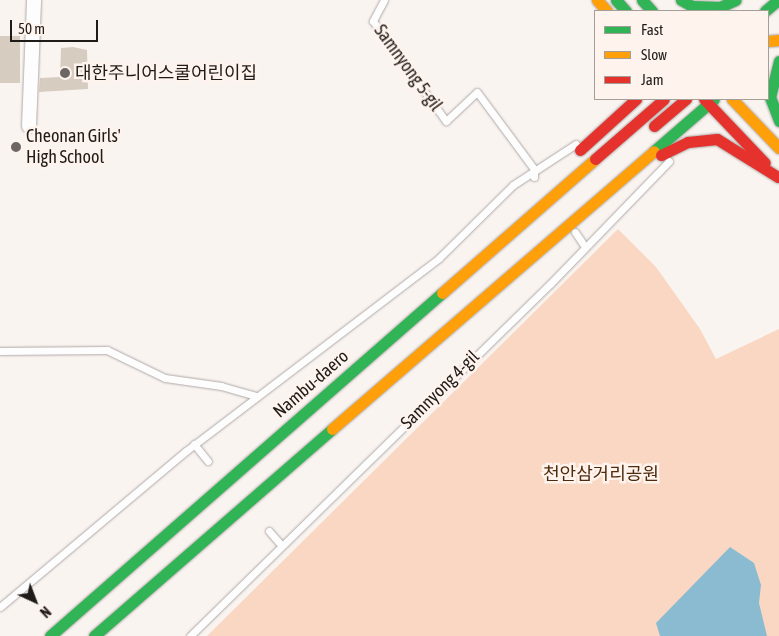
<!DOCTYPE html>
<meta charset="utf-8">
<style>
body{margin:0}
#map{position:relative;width:779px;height:636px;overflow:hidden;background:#faf4f1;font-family:"Asap Condensed","Noto Sans KR",sans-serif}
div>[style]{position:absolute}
.green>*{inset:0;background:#f9d7c2}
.water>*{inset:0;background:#8abbd0}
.building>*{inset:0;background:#d7ccc0;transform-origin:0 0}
.roads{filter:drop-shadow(0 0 1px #aea9a7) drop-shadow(0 0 1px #aea9a7)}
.lane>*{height:7px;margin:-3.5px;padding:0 3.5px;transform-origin:3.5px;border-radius:3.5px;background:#fefdfd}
.street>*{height:14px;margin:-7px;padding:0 7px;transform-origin:7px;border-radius:7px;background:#fefdfd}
.fast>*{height:11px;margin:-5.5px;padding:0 5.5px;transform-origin:5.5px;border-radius:5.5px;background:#30b455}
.slow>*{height:11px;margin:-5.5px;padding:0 5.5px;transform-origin:5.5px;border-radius:5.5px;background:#ff9f0a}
.jam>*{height:11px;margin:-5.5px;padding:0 5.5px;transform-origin:5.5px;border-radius:5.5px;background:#e5322d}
.dots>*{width:14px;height:14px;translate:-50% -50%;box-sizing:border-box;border:2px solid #fef3ed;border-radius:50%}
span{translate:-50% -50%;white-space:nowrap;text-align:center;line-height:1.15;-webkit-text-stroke:5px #fef3ed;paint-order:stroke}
.street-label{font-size:18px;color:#1f1b18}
.poi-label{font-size:18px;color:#1f1b18}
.left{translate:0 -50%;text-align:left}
.park-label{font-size:18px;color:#4f2a0b}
.legend{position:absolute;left:594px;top:10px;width:175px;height:90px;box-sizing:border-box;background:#fef3ed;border:1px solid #a59d98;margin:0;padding:6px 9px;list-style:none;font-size:15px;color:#1f1b18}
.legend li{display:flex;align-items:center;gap:10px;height:25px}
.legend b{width:25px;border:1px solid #a59d98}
.north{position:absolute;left:10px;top:576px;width:50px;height:50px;-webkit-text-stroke:4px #fef3ed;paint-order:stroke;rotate:137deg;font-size:14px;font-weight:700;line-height:20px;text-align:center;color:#1f1b18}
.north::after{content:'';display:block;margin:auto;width:18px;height:22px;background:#1f1b18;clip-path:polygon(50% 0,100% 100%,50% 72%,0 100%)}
.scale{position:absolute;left:10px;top:20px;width:88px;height:22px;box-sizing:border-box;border:2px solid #1f1b18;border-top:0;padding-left:6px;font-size:15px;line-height:18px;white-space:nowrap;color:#1f1b18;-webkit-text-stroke:4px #fef3ed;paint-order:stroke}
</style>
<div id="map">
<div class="green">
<div style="clip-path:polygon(618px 229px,656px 267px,700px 329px,716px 359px,779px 329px,779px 636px,207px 636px)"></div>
</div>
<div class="water">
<div style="clip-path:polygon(730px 547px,754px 563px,761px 585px,759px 603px,767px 636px,660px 636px,656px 623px)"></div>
</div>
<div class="building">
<div style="left:0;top:36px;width:20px;height:47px"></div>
<div style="clip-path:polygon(73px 47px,87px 50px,88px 89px,39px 92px,40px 78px,60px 77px,61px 48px)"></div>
</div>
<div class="roads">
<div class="lane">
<div style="left:384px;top:0;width:24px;rotate:118deg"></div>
<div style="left:373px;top:21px;width:124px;rotate:53.9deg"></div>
<div style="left:446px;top:121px;width:42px;rotate:-43.1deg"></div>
<div style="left:477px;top:92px;width:96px;rotate:53.5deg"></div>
<div style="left:534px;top:169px;width:8px;rotate:90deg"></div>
<div style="left:575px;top:232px;width:18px;rotate:56deg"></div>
<div style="left:0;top:351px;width:107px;rotate:-0.5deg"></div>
<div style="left:107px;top:350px;width:64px;rotate:25.8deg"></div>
<div style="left:165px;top:378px;width:57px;rotate:8.1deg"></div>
<div style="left:221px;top:386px;width:36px;rotate:16deg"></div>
<div style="left:194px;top:444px;width:22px;rotate:51deg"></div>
<div style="left:269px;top:531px;width:18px;rotate:49deg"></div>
<div style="left:0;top:607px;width:243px;rotate:-40deg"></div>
<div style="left:186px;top:451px;width:318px;rotate:-37.3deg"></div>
<div style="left:439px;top:258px;width:104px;rotate:-44.6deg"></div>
<div style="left:513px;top:185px;width:75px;rotate:-33.1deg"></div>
<div style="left:190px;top:636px;width:503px;rotate:-44.36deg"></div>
<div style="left:550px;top:284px;width:171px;rotate:-45.9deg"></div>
</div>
<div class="street">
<div style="left:29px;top:126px;width:126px;rotate:-87.7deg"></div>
</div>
<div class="fast">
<div style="left:616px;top:0;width:15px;rotate:48deg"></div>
<div style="left:642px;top:0;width:15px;rotate:48deg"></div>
<div style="left:681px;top:0;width:13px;rotate:29deg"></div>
<div style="left:692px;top:6px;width:28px;rotate:2deg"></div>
<div style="left:720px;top:7px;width:17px;rotate:-24deg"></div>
<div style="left:765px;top:11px;width:17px;rotate:-40deg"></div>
<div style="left:779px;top:61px;width:37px;rotate:104deg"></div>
<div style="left:770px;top:97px;width:26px;rotate:69deg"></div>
<div style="left:654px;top:151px;width:79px;rotate:-40.9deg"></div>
<div style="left:50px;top:636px;width:521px;rotate:-41.19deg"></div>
<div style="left:94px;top:636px;width:315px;rotate:-41deg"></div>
</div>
<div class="slow">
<div style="left:597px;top:0;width:15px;rotate:48deg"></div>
<div style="left:768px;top:41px;width:11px;rotate:-5deg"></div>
<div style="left:732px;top:99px;width:68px;rotate:46.2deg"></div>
<div style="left:442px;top:293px;width:203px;rotate:-41.2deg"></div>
<div style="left:332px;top:429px;width:425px;rotate:-40.8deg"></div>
</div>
<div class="jam">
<div style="left:704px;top:99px;width:88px;rotate:46.4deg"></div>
<div style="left:654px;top:126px;width:42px;rotate:-40.2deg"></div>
<div style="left:580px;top:150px;width:76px;rotate:-42.3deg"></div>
<div style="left:661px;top:155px;width:30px;rotate:-26deg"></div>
<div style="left:688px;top:142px;width:29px;rotate:-6deg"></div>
<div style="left:717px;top:139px;width:72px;rotate:31.9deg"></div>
<div style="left:595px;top:159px;width:91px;rotate:-41deg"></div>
</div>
</div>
<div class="dots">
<div style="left:65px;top:73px;background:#6c6764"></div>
<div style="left:16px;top:147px;background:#6c6764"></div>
</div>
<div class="street-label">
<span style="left:408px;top:68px;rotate:54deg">Samnyong 5-gil</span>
<span style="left:311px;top:384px;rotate:-41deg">Nambu-daero</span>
<span style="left:440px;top:390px;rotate:-45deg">Samnyong 4-gil</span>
</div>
<div class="poi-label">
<span class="left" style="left:75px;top:73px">대한주니어스쿨어린이집</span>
<span class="left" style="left:26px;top:147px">Cheonan Girls'<br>High School</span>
</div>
<div class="park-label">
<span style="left:601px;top:474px">천안삼거리공원</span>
</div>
<ul class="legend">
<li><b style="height:6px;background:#30b455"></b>Fast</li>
<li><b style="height:6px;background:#ff9f0a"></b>Slow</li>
<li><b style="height:6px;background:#e5322d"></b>Jam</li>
</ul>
<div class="north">N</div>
<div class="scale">50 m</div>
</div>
